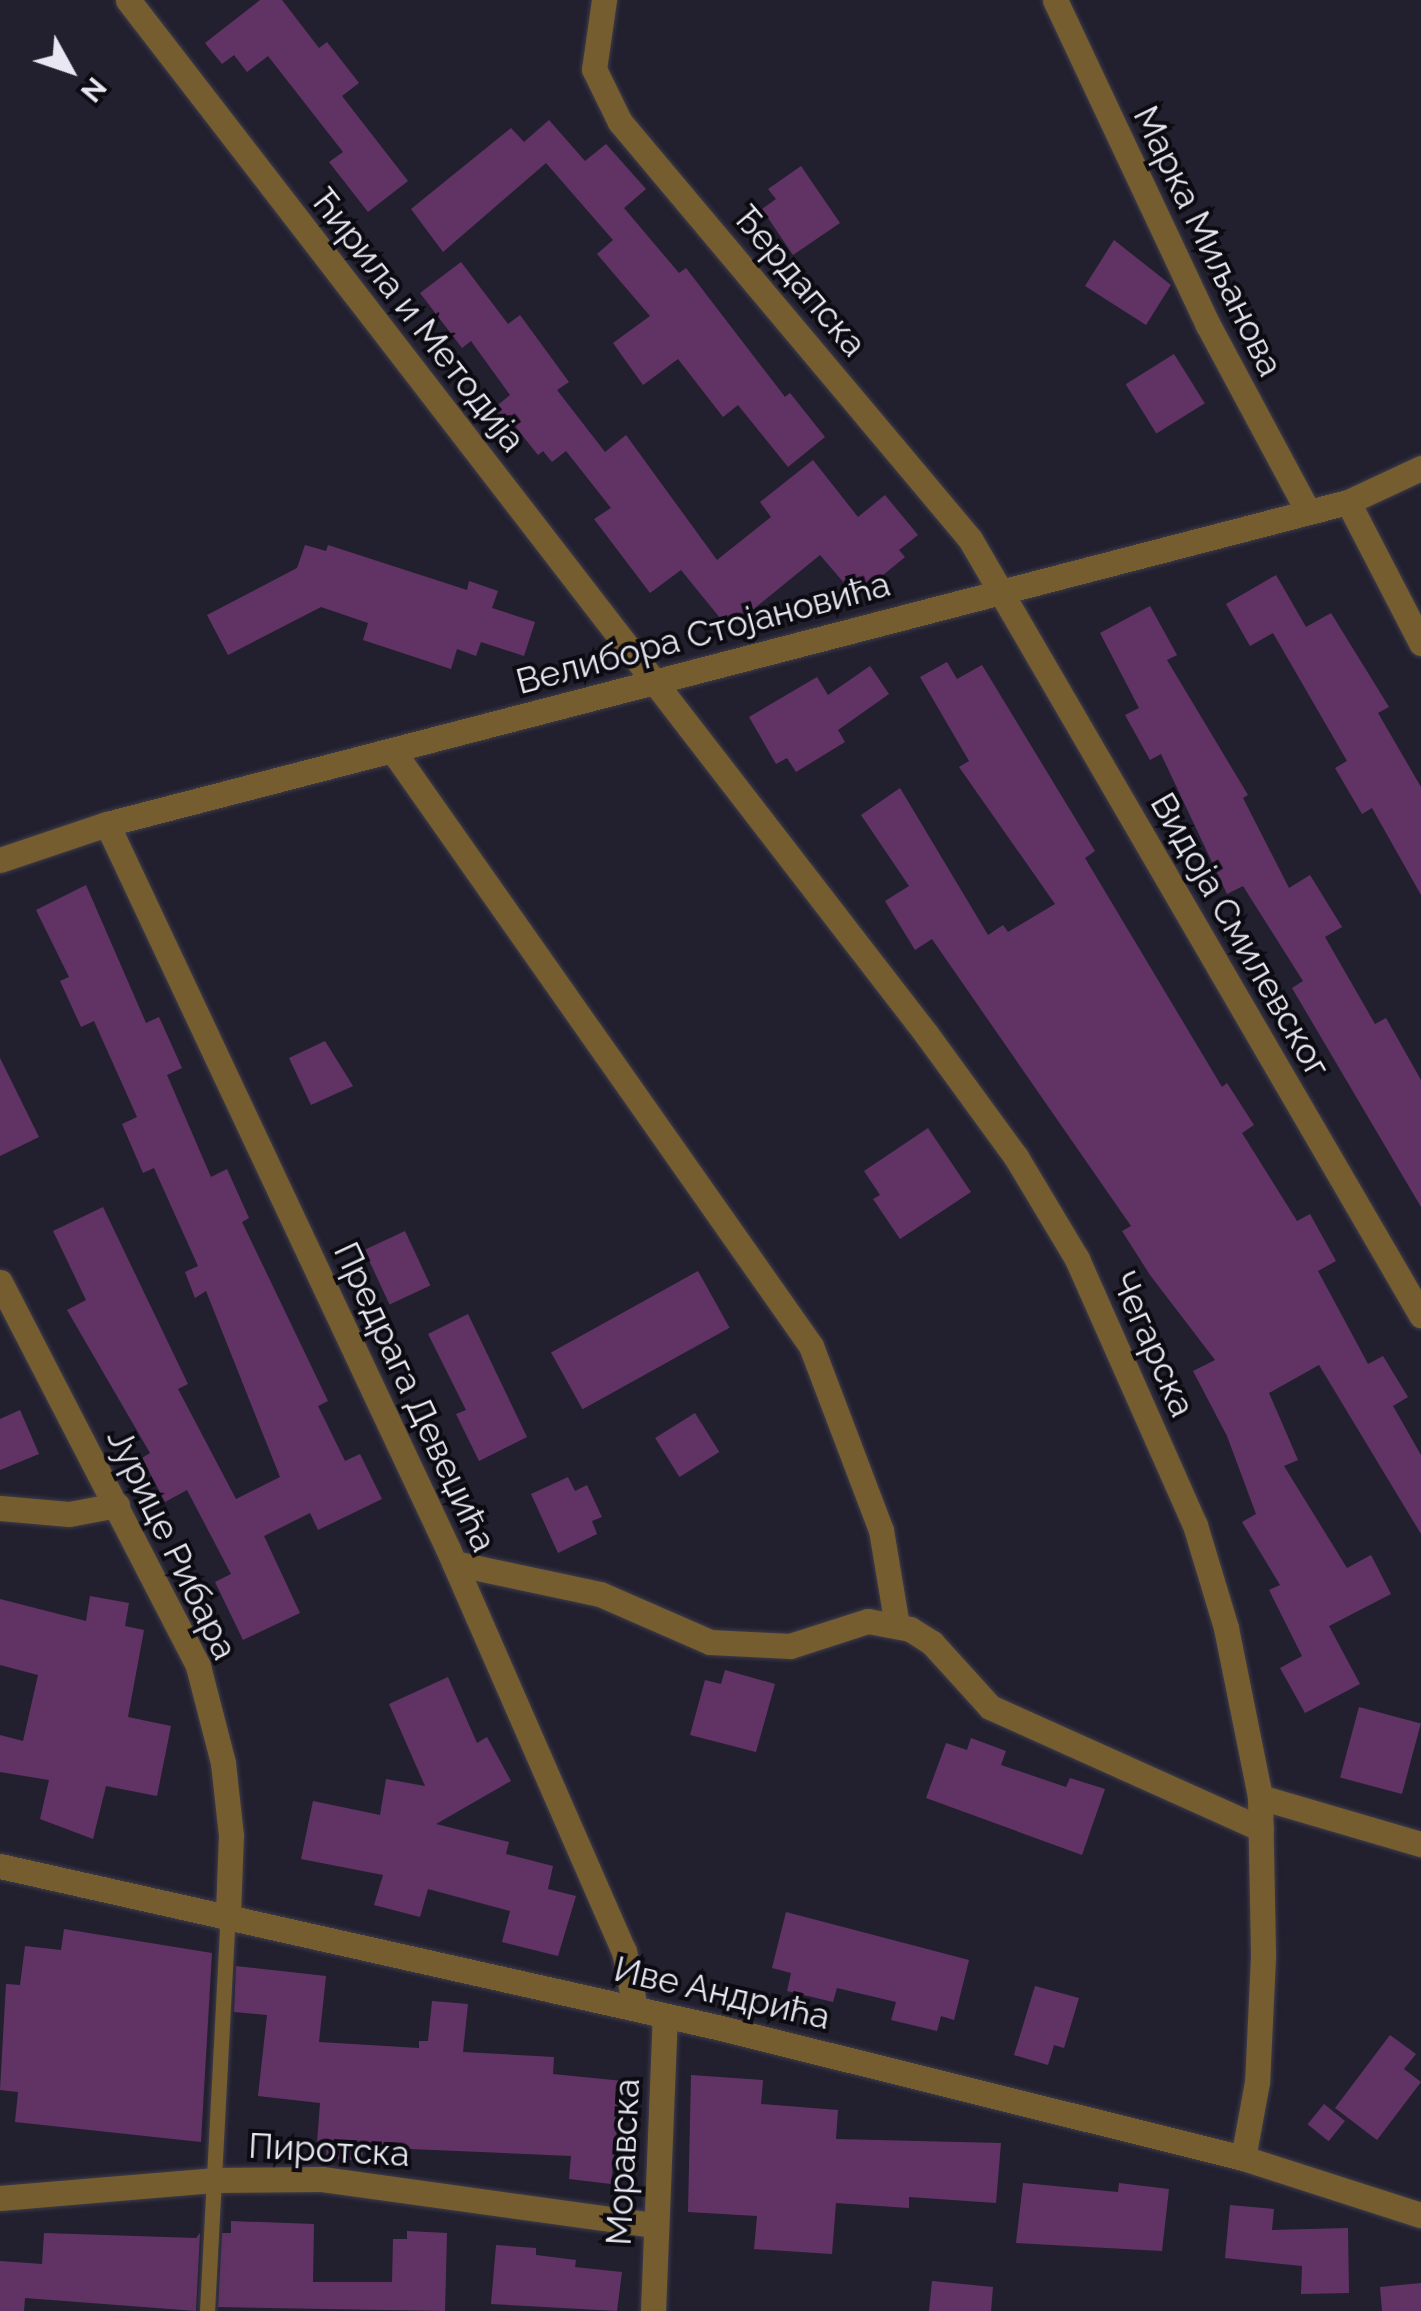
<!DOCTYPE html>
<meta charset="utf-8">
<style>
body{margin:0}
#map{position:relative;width:1421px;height:2311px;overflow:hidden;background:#22202f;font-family:Raleway,sans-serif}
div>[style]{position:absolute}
.building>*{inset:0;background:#613364;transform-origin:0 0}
.roads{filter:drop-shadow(0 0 2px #3e3c4a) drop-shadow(0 0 2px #3e3c4a)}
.service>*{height:15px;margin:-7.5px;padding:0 7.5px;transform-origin:7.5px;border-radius:7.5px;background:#765d30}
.minor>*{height:25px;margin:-12.5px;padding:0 12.5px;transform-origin:12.5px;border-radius:12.5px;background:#765d30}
span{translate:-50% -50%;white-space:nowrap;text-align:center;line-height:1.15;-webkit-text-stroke:8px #0b0b11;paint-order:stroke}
.street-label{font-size:35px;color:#e8e7f2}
.north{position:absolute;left:20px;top:20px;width:100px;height:100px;-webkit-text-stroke:8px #0b0b11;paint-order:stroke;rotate:130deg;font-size:28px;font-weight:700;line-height:40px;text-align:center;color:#e8e7f2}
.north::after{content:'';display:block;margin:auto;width:35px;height:45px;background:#e8e7f2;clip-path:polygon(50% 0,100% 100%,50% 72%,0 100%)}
</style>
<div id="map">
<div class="building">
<div style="clip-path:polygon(260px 0,282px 0,319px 48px,327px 42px,359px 83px,342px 96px,408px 181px,368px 212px,329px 162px,343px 152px,268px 56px,247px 72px,234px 55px,222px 64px,205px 43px)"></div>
<div style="clip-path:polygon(549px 120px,585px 161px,606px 144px,646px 189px,624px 208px,679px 273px,686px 268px,785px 397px,790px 393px,825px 437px,788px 467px,738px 405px,723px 417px,678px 359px,643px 385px,613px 343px,650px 316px,597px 254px,613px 240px,546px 163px,443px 252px,411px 209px,511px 128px,524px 142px)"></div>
<div style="clip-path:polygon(801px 166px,840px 223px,793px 255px,762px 209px,776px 199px,768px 189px)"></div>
<div style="clip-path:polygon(1114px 240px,1171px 285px,1146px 325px,1085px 286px)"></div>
<div style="clip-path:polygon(461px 262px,508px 324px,520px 315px,569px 382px,557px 390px,605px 452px,626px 435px,717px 560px,771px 517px,760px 502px,813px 460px,858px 517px,885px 495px,918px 535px,899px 550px,905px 557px,865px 590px,860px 584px,851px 591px,820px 555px,729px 629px,681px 570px,650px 593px,594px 519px,611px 508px,566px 451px,552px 462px,543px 451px,538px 455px,514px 425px,504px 433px,487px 414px,510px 395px,471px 341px,462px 348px,420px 293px)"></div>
<div style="left:1174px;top:354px;width:58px;height:57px;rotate:58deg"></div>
<div style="clip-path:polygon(305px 545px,326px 551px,328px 545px,467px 590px,469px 581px,498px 591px,492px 608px,535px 622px,524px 656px,481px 642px,476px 656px,457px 649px,451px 669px,363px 640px,368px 623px,321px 607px,228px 655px,207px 615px,297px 568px)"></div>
<div style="clip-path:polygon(1276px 575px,1306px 627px,1331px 613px,1389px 707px,1378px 713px,1421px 787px,1421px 895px,1372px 808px,1362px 814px,1335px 768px,1347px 761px,1273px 633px,1250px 646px,1226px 604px)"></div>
<div style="clip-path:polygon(1150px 606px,1177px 655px,1167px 660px,1248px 795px,1243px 798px,1289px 888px,1310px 875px,1342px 927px,1325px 937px,1375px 1024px,1386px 1018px,1421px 1080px,1421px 1207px,1292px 988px,1303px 981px,1243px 886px,1227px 894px,1161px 754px,1150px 760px,1125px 715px,1139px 708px,1100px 633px)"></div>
<div style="clip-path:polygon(947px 662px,957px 679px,982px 665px,1095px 851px,1085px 858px,1222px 1087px,1227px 1083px,1254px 1125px,1242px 1133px,1297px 1221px,1310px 1214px,1336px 1261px,1318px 1271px,1368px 1364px,1383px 1356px,1408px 1397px,1393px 1406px,1421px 1455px,1421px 1534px,1319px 1365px,1269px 1393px,1298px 1460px,1284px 1466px,1347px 1568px,1371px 1555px,1391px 1594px,1329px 1626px,1360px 1684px,1305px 1713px,1280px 1668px,1302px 1656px,1269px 1590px,1280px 1585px,1242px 1522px,1256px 1514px,1227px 1436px,1193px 1371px,1215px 1360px,1150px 1275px,1122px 1231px,1131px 1226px,932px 939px,915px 950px,885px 901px,909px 886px,861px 815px,900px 788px,988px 935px,1003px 925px,1008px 932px,1055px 904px,959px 767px,969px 761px,920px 677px)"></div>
<div style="clip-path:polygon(870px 666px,889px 694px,838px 730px,845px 742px,796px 772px,787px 758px,776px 764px,749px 717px,817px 677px,828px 695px)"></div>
<div style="clip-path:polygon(86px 885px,146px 1023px,159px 1017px,182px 1068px,167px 1075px,211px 1177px,227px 1169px,249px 1218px,242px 1222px,328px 1401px,318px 1406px,345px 1461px,360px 1454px,382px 1499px,318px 1530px,310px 1513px,264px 1536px,300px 1613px,243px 1640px,215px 1582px,231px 1574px,187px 1490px,165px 1502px,142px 1458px,150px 1453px,67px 1310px,86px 1300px,53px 1231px,103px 1207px,188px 1384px,178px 1389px,236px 1499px,280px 1477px,206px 1291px,195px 1298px,185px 1272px,198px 1266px,154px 1168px,143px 1173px,122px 1124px,137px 1117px,94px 1021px,81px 1027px,60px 981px,69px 977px,36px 910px)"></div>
<div style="clip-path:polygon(325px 1041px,353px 1086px,311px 1105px,289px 1058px)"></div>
<div style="clip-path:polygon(0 1058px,39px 1137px,0 1156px)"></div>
<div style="clip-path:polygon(928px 1128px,971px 1192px,900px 1239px,873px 1199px,880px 1195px,864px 1171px)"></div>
<div style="left:405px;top:1231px;width:60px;height:45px;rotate:65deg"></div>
<div style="left:698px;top:1271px;width:65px;height:168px;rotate:61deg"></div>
<div style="clip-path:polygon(468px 1314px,527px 1437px,479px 1461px,456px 1414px,466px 1410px,428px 1334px)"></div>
<div style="clip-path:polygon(20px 1410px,39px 1454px,0 1470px,0 1419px)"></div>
<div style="left:695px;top:1413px;width:46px;height:47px;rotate:58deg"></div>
<div style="clip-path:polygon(568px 1477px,575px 1491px,587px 1485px,602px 1517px,592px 1521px,597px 1534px,558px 1553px,531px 1494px)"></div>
<div style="clip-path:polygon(90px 1596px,129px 1603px,125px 1626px,144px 1630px,128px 1717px,171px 1726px,157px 1796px,106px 1786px,93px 1839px,40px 1819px,49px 1780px,0 1772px,0 1735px,23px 1741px,38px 1675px,0 1665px,0 1599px,86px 1621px)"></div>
<div style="clip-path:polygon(725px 1670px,775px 1684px,756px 1752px,690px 1735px,705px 1680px,721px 1684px)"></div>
<div style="clip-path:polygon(448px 1677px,477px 1743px,487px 1737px,511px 1781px,436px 1824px,509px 1842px,506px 1854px,553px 1866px,548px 1889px,576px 1896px,558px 1956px,502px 1942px,510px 1911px,428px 1889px,420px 1917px,374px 1905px,383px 1875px,301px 1859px,313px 1801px,380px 1815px,386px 1779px,425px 1786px,389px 1704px)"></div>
<div style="left:1359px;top:1707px;width:64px;height:73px;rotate:15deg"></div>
<div style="clip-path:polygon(971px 1738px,1006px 1751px,1001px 1765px,1066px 1787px,1070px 1778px,1105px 1789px,1082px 1855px,926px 1798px,946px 1743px,967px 1750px)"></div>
<div style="clip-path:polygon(786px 1912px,969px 1960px,954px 2020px,941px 2016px,937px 2031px,891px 2020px,896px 2002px,837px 1988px,833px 2002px,787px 1991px,791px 1973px,772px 1968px)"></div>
<div style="clip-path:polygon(64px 1929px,212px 1953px,201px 2142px,15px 2122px,18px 2092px,0 2090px,6px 1984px,20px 1985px,25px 1946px,61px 1950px)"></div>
<div style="clip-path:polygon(236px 1966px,326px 1976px,319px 2042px,419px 2048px,419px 2041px,428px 2041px,432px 2001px,468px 2004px,463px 2052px,554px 2057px,553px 2074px,623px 2081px,611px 2184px,569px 2179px,571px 2156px,363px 2147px,362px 2161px,326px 2158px,327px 2144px,317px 2143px,320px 2103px,258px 2096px,267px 2015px,234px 2012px)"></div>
<div style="clip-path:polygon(1035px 1986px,1079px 1998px,1064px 2048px,1054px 2045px,1048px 2065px,1014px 2055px)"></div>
<div style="clip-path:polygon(1390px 2035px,1416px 2054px,1404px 2069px,1421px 2082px,1377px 2140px,1335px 2108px)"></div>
<div style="clip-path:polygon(691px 2075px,763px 2080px,761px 2104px,838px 2110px,836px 2139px,1001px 2143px,996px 2203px,909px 2197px,909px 2208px,836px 2203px,832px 2254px,754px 2249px,757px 2216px,688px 2212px)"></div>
<div style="left:1324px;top:2104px;width:27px;height:26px;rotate:39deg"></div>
<div style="clip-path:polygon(1023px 2183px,1118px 2192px,1119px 2183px,1169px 2189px,1162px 2251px,1016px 2243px)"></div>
<div style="clip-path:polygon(1230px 2205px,1274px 2209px,1272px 2230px,1348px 2228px,1349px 2293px,1301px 2294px,1302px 2266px,1225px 2258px)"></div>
<div style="clip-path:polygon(231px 2221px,314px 2224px,313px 2282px,392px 2282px,393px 2239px,407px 2239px,407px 2231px,447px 2233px,445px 2311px,218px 2307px,222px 2233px,231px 2233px)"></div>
<div style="clip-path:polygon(44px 2233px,196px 2238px,200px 2233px,196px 2311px,25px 2298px,24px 2311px,0 2311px,0 2261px,42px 2264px)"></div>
<div style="clip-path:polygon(496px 2245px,536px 2248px,536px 2255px,576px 2260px,575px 2267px,622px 2272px,617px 2311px,491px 2304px)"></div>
<div style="clip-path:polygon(932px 2281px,993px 2287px,991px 2311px,929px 2311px)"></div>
<div style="clip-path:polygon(1421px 2283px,1421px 2311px,1382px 2311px,1380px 2287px)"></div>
</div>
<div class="roads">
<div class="service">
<div style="left:207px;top:2311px;width:400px;rotate:-87deg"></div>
</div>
<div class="minor">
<div style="left:128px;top:0;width:1308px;rotate:52.33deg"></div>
<div style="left:927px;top:1035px;width:151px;rotate:53.9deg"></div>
<div style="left:1016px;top:1157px;width:119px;rotate:59.1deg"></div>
<div style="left:1077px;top:1259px;width:291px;rotate:66.1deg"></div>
<div style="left:1195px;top:1525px;width:108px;rotate:73.2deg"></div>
<div style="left:1226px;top:1628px;width:172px;rotate:78.6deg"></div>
<div style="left:1260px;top:1797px;width:160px;rotate:88.9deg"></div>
<div style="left:1263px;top:1957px;width:125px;rotate:92.7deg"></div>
<div style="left:1257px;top:2082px;width:77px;rotate:100.4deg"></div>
<div style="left:604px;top:0;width:70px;rotate:98.2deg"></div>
<div style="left:594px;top:69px;width:59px;rotate:63.9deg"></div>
<div style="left:620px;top:122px;width:544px;rotate:49.99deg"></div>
<div style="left:970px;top:539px;width:898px;rotate:59.84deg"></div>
<div style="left:1055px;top:0;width:359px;rotate:64.8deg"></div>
<div style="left:1208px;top:325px;width:210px;rotate:61.8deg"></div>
<div style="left:1348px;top:502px;width:159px;rotate:62.6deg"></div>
<div style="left:393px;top:751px;width:727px;rotate:54.91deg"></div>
<div style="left:811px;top:1346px;width:197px;rotate:69.2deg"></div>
<div style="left:881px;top:1530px;width:97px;rotate:80.5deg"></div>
<div style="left:107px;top:824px;width:801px;rotate:64.81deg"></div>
<div style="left:448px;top:1549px;width:439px;rotate:66.4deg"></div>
<div style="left:624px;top:1951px;width:58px;rotate:79.1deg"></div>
<div style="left:0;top:860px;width:113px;rotate:-18.6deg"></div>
<div style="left:107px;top:824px;width:1282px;rotate:-14.55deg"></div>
<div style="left:1348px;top:502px;width:81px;rotate:-25deg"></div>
<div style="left:0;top:1282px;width:432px;rotate:62.7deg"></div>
<div style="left:198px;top:1666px;width:100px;rotate:75.5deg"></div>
<div style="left:223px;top:1763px;width:72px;rotate:83.7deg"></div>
<div style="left:231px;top:1835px;width:77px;rotate:92.2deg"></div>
<div style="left:0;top:1508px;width:69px;rotate:5deg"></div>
<div style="left:69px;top:1514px;width:49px;rotate:-10.6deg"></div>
<div style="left:454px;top:1563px;width:149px;rotate:12deg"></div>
<div style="left:600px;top:1594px;width:120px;rotate:23.6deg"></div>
<div style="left:710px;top:1642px;width:80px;rotate:2.9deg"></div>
<div style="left:790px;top:1646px;width:82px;rotate:-17.8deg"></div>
<div style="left:868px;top:1621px;width:43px;rotate:10.8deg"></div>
<div style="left:910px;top:1629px;width:26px;rotate:32deg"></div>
<div style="left:932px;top:1643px;width:86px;rotate:47.8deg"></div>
<div style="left:990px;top:1707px;width:297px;rotate:24.2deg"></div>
<div style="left:1260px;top:1797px;width:168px;rotate:16.3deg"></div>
<div style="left:0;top:1866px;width:739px;rotate:12.66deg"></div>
<div style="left:721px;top:2028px;width:538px;rotate:13.98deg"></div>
<div style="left:1243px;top:2158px;width:187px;rotate:17.8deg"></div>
<div style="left:0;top:2198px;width:214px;rotate:-4.8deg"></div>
<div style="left:213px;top:2180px;width:109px;rotate:-0.5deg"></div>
<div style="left:322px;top:2179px;width:334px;rotate:7.9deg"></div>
<div style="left:653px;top:2311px;width:294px;rotate:-87.7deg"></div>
</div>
</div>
<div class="street-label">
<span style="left:1208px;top:241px;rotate:64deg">Марка Миљанова</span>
<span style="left:800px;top:281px;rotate:50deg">Ђердапска</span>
<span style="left:418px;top:320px;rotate:52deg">Ћирила и Методија</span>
<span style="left:703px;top:633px;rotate:-15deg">Велибора Стојановића</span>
<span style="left:1240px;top:935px;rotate:60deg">Видоја Смилевског</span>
<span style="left:1153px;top:1344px;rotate:66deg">Чегарска</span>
<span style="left:415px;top:1397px;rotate:65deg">Предрага Девеџића</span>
<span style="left:172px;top:1544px;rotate:64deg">Јурице Рибара</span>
<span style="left:722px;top:1993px;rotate:13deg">Иве Андрића</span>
<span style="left:329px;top:2150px;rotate:3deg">Пиротска</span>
<span style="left:623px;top:2162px;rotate:-87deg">Моравска</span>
</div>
<div class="north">N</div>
</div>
